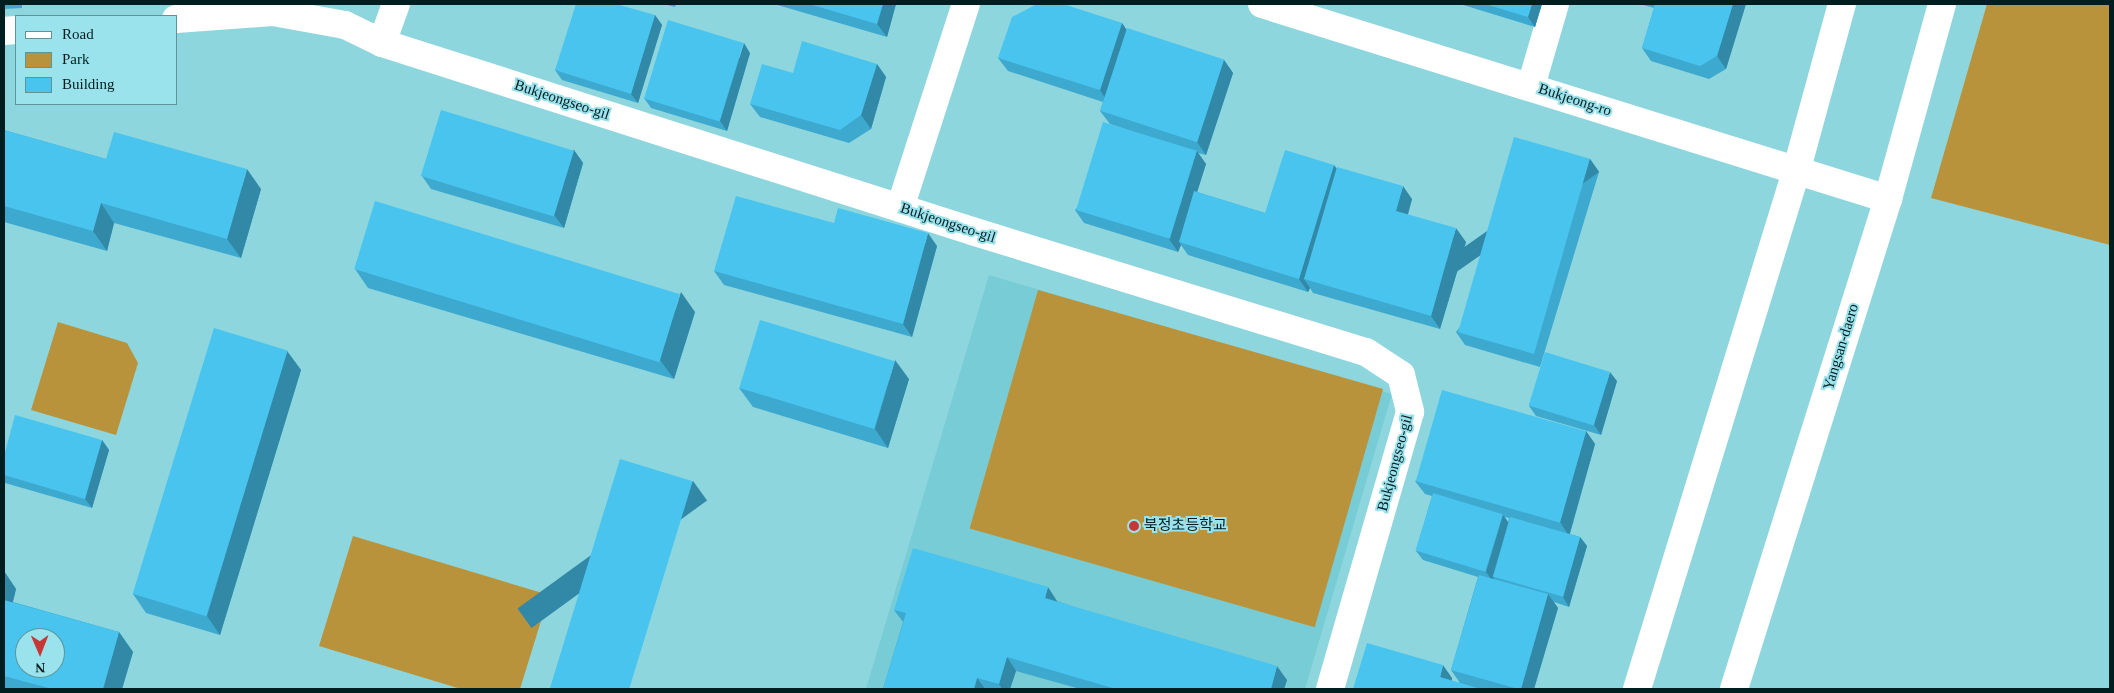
<!DOCTYPE html>
<meta charset="utf-8">
<style>
body{margin:0}
#map{position:relative;width:2114px;height:693px;overflow:hidden;background:#8ed6de;font-family:"Times New Roman","Noto Sans KR",serif}
div>[style]{position:absolute}
.built>*{inset:0;background:#78ccd5}
.green>*{inset:0;background:#b9933b;transform-origin:0 0}
.minor>*{height:28px;margin:-14px;padding:0 14px;transform-origin:14px;border-radius:14px;background:#fff}
.major>*{height:28px;margin:-14px;padding:0 14px;transform-origin:14px;border-radius:14px;background:#fff}
.wall>*{inset:0;background:#3ea9ce}
.shaded-wall>*{inset:0;background:#3289a7;transform-origin:0 0}
.building>*{inset:0;background:#48c4ef;transform-origin:0 0}
.dots>*{width:14px;height:14px;translate:-50% -50%;box-sizing:border-box;border:2px solid #9be3ec;border-radius:50%}
span{translate:-50% -50%;white-space:nowrap;text-align:center;line-height:1.15;-webkit-text-stroke:4px #9be3ec;paint-order:stroke}
.street-label{font-size:15px;color:#001d20}
.poi-label{font-size:15px;color:#001d20}
.left{translate:0 -50%;text-align:left}
.frame{position:absolute;inset:0;border:5px solid #001d20;pointer-events:none}
.legend{position:absolute;left:15px;top:15px;width:162px;height:90px;box-sizing:border-box;background:#9be3ec;border:1px solid #5d949a;margin:0;padding:6px 9px;list-style:none;font-size:15px;color:#001d20}
.legend li{display:flex;align-items:center;gap:10px;height:25px}
.legend b{width:25px;border:1px solid #5d949a}
.north{position:absolute;left:15px;top:628px;width:50px;height:50px;box-sizing:border-box;background:#9be3ec;border:1px solid #5d949a;border-radius:50%;rotate:179deg;font-size:14px;font-weight:700;line-height:20px;text-align:center;color:#001d20}
.north::after{content:'';display:block;margin:auto;width:18px;height:22px;background:#c63737;clip-path:polygon(50% 0,100% 100%,50% 72%,0 100%)}
</style>
<div id="map">
<div class="built">
<div style="clip-path:polygon(989px 275px,1392px 394px,1305px 689px,866px 689px)"></div>
</div>
<div class="green">
<div style="clip-path:polygon(1987px 4px,2110px 4px,2110px 245px,1931px 198px)"></div>
<div style="left:1038px;top:290px;width:359px;height:248px;rotate:16deg"></div>
<div style="clip-path:polygon(58px 322px,127px 343px,138px 363px,116px 435px,31px 410px)"></div>
<div style="clip-path:polygon(353px 536px,549px 595px,520px 689px,461px 689px,319px 646px)"></div>
</div>
<div class="minor">
<div style="left:1262px;top:4px;width:656px;rotate:17.3deg"></div>
<div style="left:176px;top:19px;width:97px;rotate:-4.1deg"></div>
<div style="left:273px;top:12px;width:73px;rotate:10.2deg"></div>
<div style="left:345px;top:25px;width:41px;rotate:25.9deg"></div>
<div style="left:382px;top:43px;width:619px;rotate:17.67deg"></div>
<div style="left:972px;top:231px;width:412px;rotate:17.1deg"></div>
<div style="left:1366px;top:352px;width:42px;rotate:33.3deg"></div>
<div style="left:1401px;top:375px;width:38px;rotate:76deg"></div>
<div style="left:1410px;top:412px;width:288px;rotate:106.1deg"></div>
<div style="left:4px;top:31px;width:12px;rotate:-5deg"></div>
<div style="left:382px;top:43px;width:41px;rotate:-70.3deg"></div>
<div style="left:1531px;top:86px;width:85px;rotate:-73.7deg"></div>
<div style="left:900px;top:208px;width:214px;rotate:-72.1deg"></div>
</div>
<div class="major">
<div style="left:1637px;top:689px;width:541px;rotate:-72.91deg"></div>
<div style="left:1796px;top:172px;width:174px;rotate:-74.7deg"></div>
<div style="left:1734px;top:689px;width:514px;rotate:-72.55deg"></div>
<div style="left:1888px;top:199px;width:202px;rotate:-74.5deg"></div>
</div>
<div class="wall">
<div style="clip-path:polygon(4px 4px,22px 4px,22px 8px,4px 9px)"></div>
<div style="clip-path:polygon(664px 4px,676px 4px,675px 7px)"></div>
<div style="clip-path:polygon(774px 4px,896px 4px,887px 37px)"></div>
<div style="clip-path:polygon(1460px 4px,1542px 4px,1535px 27px)"></div>
<div style="clip-path:polygon(1640px 4px,1746px 4px,1726px 69px,1709px 79px,1651px 61px,1642px 48px,1654px 8px)"></div>
<div style="clip-path:polygon(655px 15px,662px 25px,638px 103px,562px 80px,555px 70px)"></div>
<div style="clip-path:polygon(1122px 23px,1127px 30px,1224px 60px,1233px 73px,1206px 155px,1198px 153px,1206px 164px,1197px 192px,1265px 213px,1334px 165px,1336px 168px,1412px 199px,1408px 215px,1466px 242px,1440px 329px,1313px 293px,1310px 288px,1308px 292px,1188px 255px,1181px 245px,1178px 252px,1084px 223px,1075px 210px,1143px 135px,1110px 124px,1100px 111px,1103px 102px,1008px 71px,998px 58px)"></div>
<div style="clip-path:polygon(750px 53px,727px 131px,651px 108px,644px 98px)"></div>
<div style="clip-path:polygon(877px 64px,886px 77px,871px 129px,849px 143px,760px 117px,750px 104px,793px 73px)"></div>
<div style="clip-path:polygon(4px 130px,106px 159px,261px 189px,241px 258px,114px 223px,107px 251px,4px 222px)"></div>
<div style="clip-path:polygon(574px 150px,583px 163px,564px 228px,431px 189px,422px 176px)"></div>
<div style="clip-path:polygon(1590px 159px,1599px 172px,1540px 367px,1465px 345px,1456px 332px)"></div>
<div style="clip-path:polygon(834px 223px,937px 246px,912px 337px,724px 285px,714px 271px)"></div>
<div style="clip-path:polygon(355px 269px,695px 312px,674px 379px,368px 288px)"></div>
<div style="clip-path:polygon(287px 351px,301px 370px,220px 635px,146px 613px,133px 594px)"></div>
<div style="clip-path:polygon(909px 379px,888px 448px,753px 407px,739px 388px)"></div>
<div style="clip-path:polygon(1617px 381px,1601px 435px,1536px 416px,1529px 406px)"></div>
<div style="clip-path:polygon(evenodd,1586px 431px,1595px 444px,1570px 534px,1580px 537px,1587px 546px,1569px 607px,1554px 602px,1558px 608px,1534px 689px,1353px 689px,1452px 678px,1452px 681px,1460px 683px,1451px 670px,1478px 577px,1423px 560px,1416px 551px,1432px 496px,1425px 494px,1415px 481px,1586px 431px,1505px 517px,1509px 518px,1508px 522px,1505px 517px)"></div>
<div style="clip-path:polygon(102px 440px,109px 450px,92px 508px,5px 483px,4px 481px,4px 456px)"></div>
<div style="clip-path:polygon(4px 571px,16px 589px,13px 602px,119px 632px,133px 652px,122px 689px,4px 689px)"></div>
<div style="clip-path:polygon(1057px 601px,1287px 680px,1284px 689px,1080px 689px,1016px 671px,1010px 689px,883px 689px,903px 622px,894px 610px)"></div>
</div>
<div class="shaded-wall">
<div style="clip-path:polygon(883px 4px,896px 4px,887px 37px,877px 24px)"></div>
<div style="clip-path:polygon(1532px 4px,1542px 4px,1535px 27px,1528px 17px)"></div>
<div style="clip-path:polygon(1733px 4px,1746px 4px,1726px 69px,1717px 56px)"></div>
<div style="clip-path:polygon(655px 15px,662px 25px,638px 103px,631px 94px)"></div>
<div style="clip-path:polygon(1122px 23px,1131px 37px,1109px 104px,1100px 90px)"></div>
<div style="clip-path:polygon(744px 43px,750px 53px,727px 131px,720px 121px)"></div>
<div style="clip-path:polygon(1224px 60px,1233px 73px,1206px 155px,1197px 142px)"></div>
<div style="clip-path:polygon(877px 64px,886px 77px,871px 129px,861px 115px)"></div>
<div style="clip-path:polygon(574px 150px,583px 163px,564px 228px,554px 215px)"></div>
<div style="clip-path:polygon(1197px 151px,1206px 164px,1181px 243px,1179px 242px,1181px 245px,1178px 252px,1169px 239px)"></div>
<div style="left:1590px;top:159px;width:16px;height:204px;rotate:55deg"></div>
<div style="clip-path:polygon(1334px 165px,1343px 178px,1304px 279px,1310px 288px,1308px 292px,1299px 279px)"></div>
<div style="clip-path:polygon(247px 169px,261px 189px,241px 258px,227px 239px)"></div>
<div style="clip-path:polygon(1403px 186px,1412px 199px,1405px 224px,1396px 211px)"></div>
<div style="clip-path:polygon(101px 203px,114px 223px,107px 251px,93px 231px)"></div>
<div style="clip-path:polygon(1456px 228px,1466px 242px,1440px 329px,1431px 316px)"></div>
<div style="clip-path:polygon(928px 233px,937px 246px,912px 337px,903px 324px)"></div>
<div style="clip-path:polygon(681px 292px,695px 312px,674px 379px,660px 360px)"></div>
<div style="clip-path:polygon(287px 351px,301px 370px,220px 635px,207px 616px)"></div>
<div style="clip-path:polygon(895px 360px,909px 379px,888px 448px,875px 429px)"></div>
<div style="clip-path:polygon(1610px 372px,1617px 381px,1601px 435px,1594px 425px)"></div>
<div style="clip-path:polygon(1586px 431px,1595px 444px,1569px 536px,1560px 522px)"></div>
<div style="clip-path:polygon(102px 440px,109px 450px,92px 508px,85px 499px)"></div>
<div style="left:693px;top:481px;width:24px;height:217px;rotate:54deg"></div>
<div style="clip-path:polygon(1503px 515px,1510px 525px,1493px 577px,1494px 579px,1493px 582px,1486px 572px)"></div>
<div style="clip-path:polygon(1580px 537px,1587px 546px,1569px 607px,1563px 597px)"></div>
<div style="clip-path:polygon(4px 571px,16px 589px,9px 617px,4px 610px)"></div>
<div style="clip-path:polygon(1048px 587px,1057px 601px,1054px 611px,1045px 598px)"></div>
<div style="clip-path:polygon(1548px 594px,1558px 608px,1534px 689px,1521px 689px)"></div>
<div style="clip-path:polygon(119px 632px,133px 652px,122px 689px,103px 689px)"></div>
<div style="clip-path:polygon(1007px 657px,1016px 671px,1010px 689px,1002px 689px,999px 684px)"></div>
<div style="clip-path:polygon(1443px 665px,1452px 678px,1449px 689px,1440px 677px)"></div>
<div style="clip-path:polygon(1277px 666px,1287px 680px,1284px 689px,1271px 689px)"></div>
<div style="clip-path:polygon(977px 678px,985px 689px,974px 689px)"></div>
</div>
<div class="building">
<div style="clip-path:polygon(576px 4px,616px 4px,655px 15px,631px 94px,555px 70px)"></div>
<div style="clip-path:polygon(809px 4px,883px 4px,877px 24px)"></div>
<div style="clip-path:polygon(1037px 4px,1063px 4px,1122px 23px,1100px 90px,998px 58px,1012px 17px)"></div>
<div style="clip-path:polygon(1485px 4px,1532px 4px,1528px 17px)"></div>
<div style="clip-path:polygon(1655px 4px,1733px 4px,1717px 56px,1700px 66px,1642px 48px)"></div>
<div style="left:668px;top:20px;width:79px;height:82px;rotate:17deg"></div>
<div style="left:1127px;top:28px;width:102px;height:87px;rotate:18deg"></div>
<div style="clip-path:polygon(802px 41px,877px 64px,861px 115px,840px 130px,750px 104px,762px 64px,793px 73px)"></div>
<div style="left:441px;top:110px;width:139px;height:69px;rotate:17deg"></div>
<div style="left:1103px;top:122px;width:98px;height:92px;rotate:17deg"></div>
<div style="clip-path:polygon(4px 130px,106px 159px,114px 132px,247px 169px,227px 239px,101px 203px,93px 231px,4px 206px)"></div>
<div style="left:1514px;top:137px;width:79px;height:203px;rotate:16deg"></div>
<div style="clip-path:polygon(1285px 150px,1334px 165px,1299px 279px,1179px 242px,1194px 191px,1265px 213px)"></div>
<div style="clip-path:polygon(1337px 167px,1403px 186px,1396px 211px,1456px 228px,1431px 316px,1304px 279px)"></div>
<div style="clip-path:polygon(736px 196px,834px 223px,838px 208px,928px 233px,903px 324px,714px 271px)"></div>
<div style="left:375px;top:201px;width:319px;height:71px;rotate:17deg"></div>
<div style="left:760px;top:320px;width:141px;height:71px;rotate:17deg"></div>
<div style="left:214px;top:328px;width:77px;height:278px;rotate:17deg"></div>
<div style="left:1545px;top:352px;width:68px;height:56px;rotate:17deg"></div>
<div style="left:1442px;top:390px;width:150px;height:95px;rotate:16deg"></div>
<div style="clip-path:polygon(15px 415px,102px 440px,85px 499px,4px 475px,4px 456px)"></div>
<div style="left:620px;top:459px;width:76px;height:241px;rotate:17deg"></div>
<div style="left:1433px;top:493px;width:73px;height:60px;rotate:17deg"></div>
<div style="left:1510px;top:517px;width:73px;height:62px;rotate:16deg"></div>
<div style="clip-path:polygon(913px 548px,1048px 587px,1045px 598px,1277px 666px,1271px 689px,1116px 689px,1007px 657px,999px 684px,977px 678px,974px 689px,883px 689px,906px 613px,894px 610px)"></div>
<div style="clip-path:polygon(1479px 575px,1548px 594px,1521px 689px,1518px 689px,1451px 670px)"></div>
<div style="clip-path:polygon(evenodd,4px 600px,119px 632px,103px 689px,52px 689px,4px 676px,4px 600px,25px 638px,55px 638px,55px 668px,25px 668px,25px 638px)"></div>
<div style="clip-path:polygon(1367px 643px,1443px 665px,1440px 677px,1481px 689px,1353px 689px)"></div>
</div>
<div class="dots">
<div style="left:1134px;top:526px;background:#c63737"></div>
</div>
<div class="street-label">
<span style="left:562px;top:100px;rotate:18deg">Bukjeongseo-gil</span>
<span style="left:1575px;top:100px;rotate:18deg">Bukjeong-ro</span>
<span style="left:948px;top:223px;rotate:18deg">Bukjeongseo-gil</span>
<span style="left:1841px;top:347px;rotate:-73deg">Yangsan-daero</span>
<span style="left:1395px;top:463px;rotate:-75deg">Bukjeongseo-gil</span>
</div>
<div class="poi-label">
<span class="left" style="left:1144px;top:526px">북정초등학교</span>
</div>
<div class="frame"></div>
<ul class="legend">
<li><b style="height:6px;background:#fff"></b>Road</li>
<li><b style="height:14px;background:#b9933b"></b>Park</li>
<li><b style="height:14px;background:#48c4ef"></b>Building</li>
</ul>
<div class="north">N</div>
</div>
